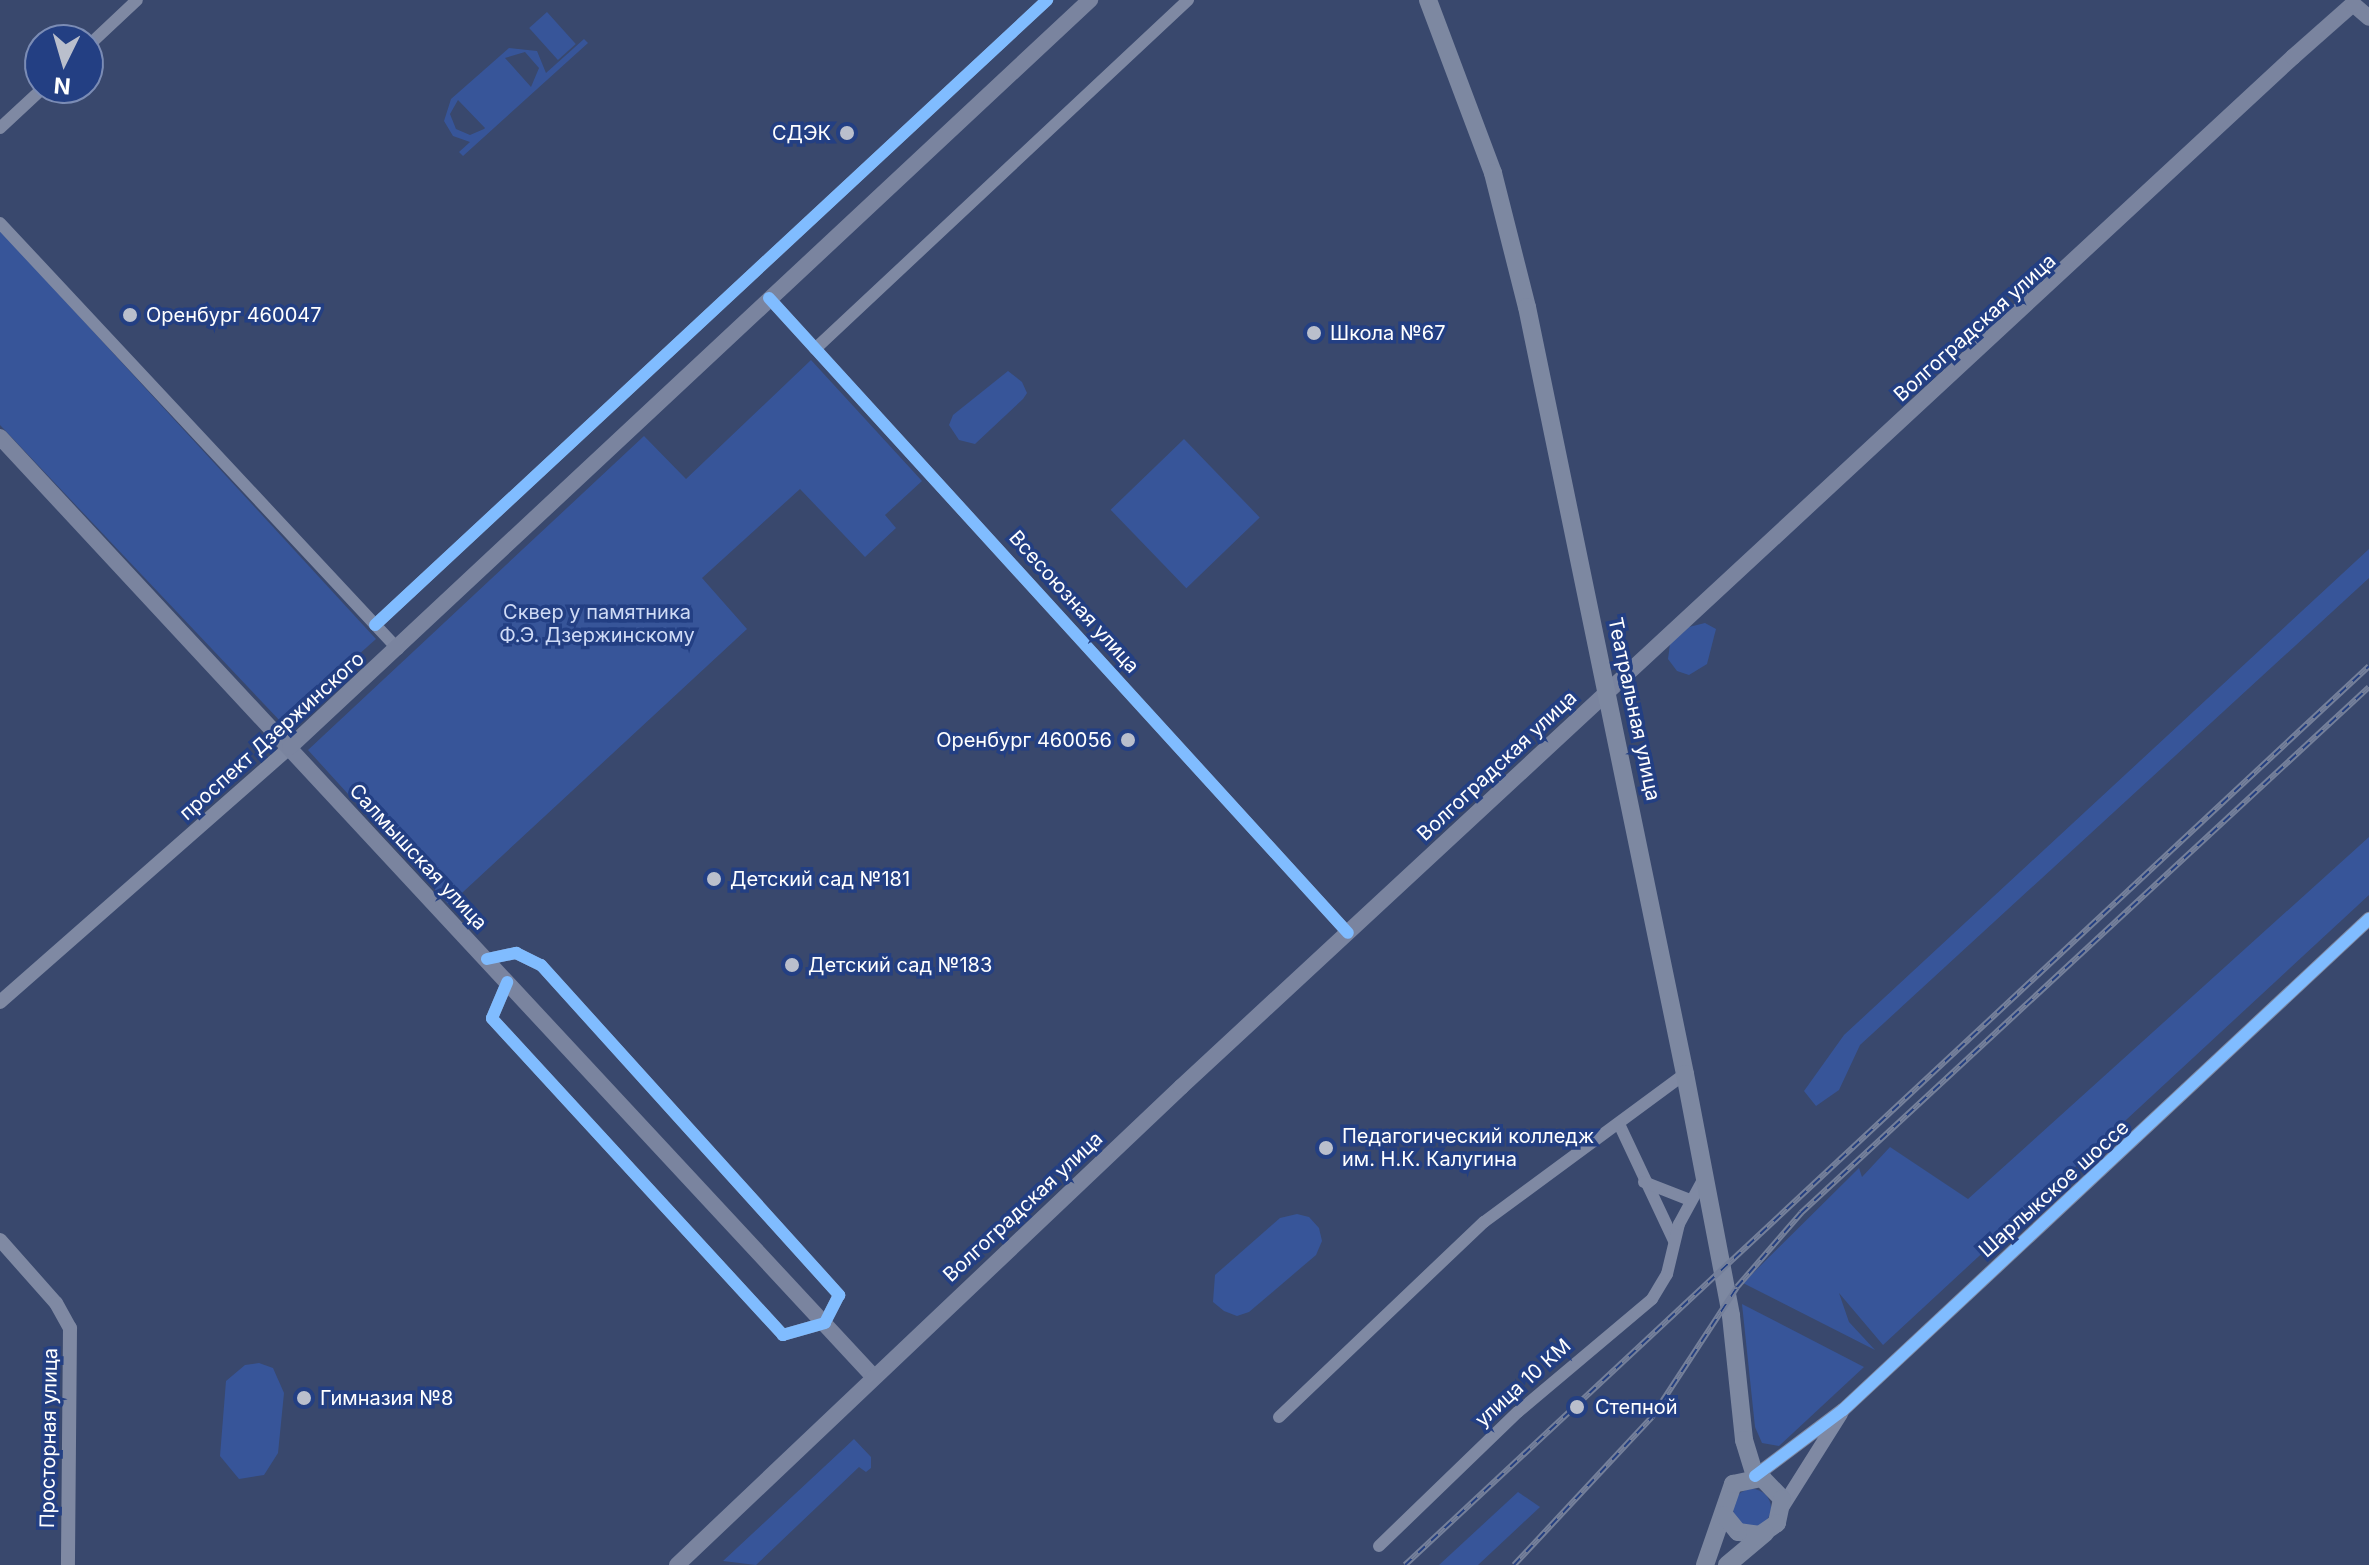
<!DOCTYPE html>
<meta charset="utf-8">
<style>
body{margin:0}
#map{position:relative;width:2369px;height:1565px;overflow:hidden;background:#39486d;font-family:Inter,sans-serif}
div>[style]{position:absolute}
.green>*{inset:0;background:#375599;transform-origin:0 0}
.round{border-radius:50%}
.minor>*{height:12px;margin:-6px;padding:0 6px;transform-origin:6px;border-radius:6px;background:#7f89a3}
.tertiary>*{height:14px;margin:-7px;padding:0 7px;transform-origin:7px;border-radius:7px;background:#7f89a3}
.secondary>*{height:16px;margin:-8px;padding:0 8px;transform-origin:8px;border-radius:8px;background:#7a849f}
.primary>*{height:18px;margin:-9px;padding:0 9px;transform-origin:9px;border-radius:9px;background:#7d88a1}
.rail>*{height:6px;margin-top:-3px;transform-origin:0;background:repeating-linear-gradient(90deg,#233f83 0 9px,#75809b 0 18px);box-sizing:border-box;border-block:2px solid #75809b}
.cycleway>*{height:12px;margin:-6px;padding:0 6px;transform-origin:6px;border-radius:6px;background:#80bcff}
.dots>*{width:22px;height:22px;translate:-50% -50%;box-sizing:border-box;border:4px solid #233f83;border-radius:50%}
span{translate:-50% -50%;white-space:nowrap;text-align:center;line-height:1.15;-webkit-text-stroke:7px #233f83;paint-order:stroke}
.poi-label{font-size:20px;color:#fff}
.right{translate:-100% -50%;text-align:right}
.left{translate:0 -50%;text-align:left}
.street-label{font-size:20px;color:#fff}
.park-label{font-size:20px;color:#cfdbf6}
.north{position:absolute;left:24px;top:24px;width:80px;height:80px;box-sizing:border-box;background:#233f83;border:2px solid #7b8cb5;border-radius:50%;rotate:185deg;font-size:22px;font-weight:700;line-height:32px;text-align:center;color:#fff}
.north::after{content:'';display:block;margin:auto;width:28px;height:36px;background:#babfcc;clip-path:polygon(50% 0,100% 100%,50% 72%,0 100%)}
</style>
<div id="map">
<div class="green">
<div style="left:547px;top:12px;width:43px;height:24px;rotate:48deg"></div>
<div style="clip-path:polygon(evenodd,584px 39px,588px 43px,463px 156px,459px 152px,470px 142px,453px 136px,444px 121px,451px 99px,509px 48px,537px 51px,546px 73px,584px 39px,525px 52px,539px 68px,531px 87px,505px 58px,525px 52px,584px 39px,458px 100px,485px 128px,484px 129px,470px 135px,456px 129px,450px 114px,458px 100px)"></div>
<div style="clip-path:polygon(0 230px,376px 639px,282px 723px,0 425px)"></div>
<div style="clip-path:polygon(811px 360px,922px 481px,885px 515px,896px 528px,865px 557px,800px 489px,702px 578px,747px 629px,449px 905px,308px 750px,644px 436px,686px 479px)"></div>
<div style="clip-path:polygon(1008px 371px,1022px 382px,1027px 393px,1023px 399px,975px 444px,959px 440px,949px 425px,953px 415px)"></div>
<div style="left:1184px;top:439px;width:109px;height:102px;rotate:46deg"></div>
<div style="clip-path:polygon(2369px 549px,2369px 578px,1860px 1045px,1839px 1090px,1816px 1106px,1804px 1091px,1844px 1035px)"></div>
<div style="clip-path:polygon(1705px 623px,1716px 629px,1707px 664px,1689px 675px,1677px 671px,1668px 659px,1670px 644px,1689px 627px)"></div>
<div style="clip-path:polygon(2369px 837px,2369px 895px,1883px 1345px,1839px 1293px,1849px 1322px,1875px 1350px,1743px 1283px,1859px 1168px,1862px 1177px,1890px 1147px,1968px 1199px)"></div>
<div style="clip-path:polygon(1297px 1214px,1309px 1217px,1319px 1228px,1322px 1241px,1316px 1255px,1249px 1312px,1237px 1316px,1224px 1311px,1213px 1302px,1215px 1275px,1280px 1218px)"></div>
<div style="clip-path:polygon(1742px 1304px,1864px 1367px,1779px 1446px,1762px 1443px,1755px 1427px)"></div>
<div style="clip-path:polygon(259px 1363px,273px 1368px,284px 1393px,278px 1453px,264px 1475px,239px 1479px,220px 1456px,226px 1381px,245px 1365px)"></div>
<div style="clip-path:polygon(854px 1439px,871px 1457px,871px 1468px,866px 1472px,859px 1467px,756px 1565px,723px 1561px)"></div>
<div class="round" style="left:1733px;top:1489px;width:38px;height:38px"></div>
<div style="clip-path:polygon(1518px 1492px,1540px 1507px,1478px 1565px,1439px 1565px)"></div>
</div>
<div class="minor">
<div style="left:88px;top:46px;width:67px;rotate:-43.2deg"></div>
<div style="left:0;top:128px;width:59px;rotate:-42.9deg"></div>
<div style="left:0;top:223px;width:583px;rotate:46.95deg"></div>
<div style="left:769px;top:298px;width:859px;rotate:47.64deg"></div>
<div style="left:815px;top:349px;width:511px;rotate:-43.1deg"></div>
<div style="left:375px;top:625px;width:918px;rotate:-42.92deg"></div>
<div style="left:487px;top:959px;width:30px;rotate:-12deg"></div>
<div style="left:516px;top:953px;width:28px;rotate:26deg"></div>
<div style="left:541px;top:965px;width:445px;rotate:47.9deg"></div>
<div style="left:839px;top:1295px;width:31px;rotate:117deg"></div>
<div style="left:825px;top:1323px;width:44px;rotate:164.1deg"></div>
<div style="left:783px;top:1335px;width:430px;rotate:-132.6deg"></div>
<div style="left:492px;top:1018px;width:39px;rotate:-67deg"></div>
<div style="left:1620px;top:1126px;width:127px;rotate:64.8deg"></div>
<div style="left:1644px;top:1182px;width:49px;rotate:21.4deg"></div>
<div style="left:1279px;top:1417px;width:283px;rotate:-43.6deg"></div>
<div style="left:1484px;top:1222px;width:250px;rotate:-36.4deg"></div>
<div style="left:1379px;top:1546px;width:193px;rotate:-44deg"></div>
<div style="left:1518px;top:1412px;width:175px;rotate:-40.1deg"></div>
<div style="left:1652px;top:1299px;width:29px;rotate:-59deg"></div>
<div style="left:1667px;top:1274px;width:51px;rotate:-76.5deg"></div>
<div style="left:1679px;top:1224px;width:52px;rotate:-61.5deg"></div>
</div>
<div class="tertiary">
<div style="left:0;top:1002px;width:386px;rotate:-41.3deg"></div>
<div style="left:0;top:1240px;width:84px;rotate:48.4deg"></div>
<div style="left:56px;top:1303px;width:29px;rotate:61deg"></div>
<div style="left:70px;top:1328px;width:237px;rotate:90.5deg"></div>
<div style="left:1755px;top:1476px;width:110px;rotate:-36.9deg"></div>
<div style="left:1843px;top:1410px;width:720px;rotate:-43.03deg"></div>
<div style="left:1783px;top:1506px;width:109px;rotate:-57.8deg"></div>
</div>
<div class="secondary">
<div style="left:0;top:437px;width:1281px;rotate:47.09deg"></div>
<div style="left:290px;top:747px;width:1095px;rotate:-43.04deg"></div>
<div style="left:677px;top:1565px;width:695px;rotate:-43.48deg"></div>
<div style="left:1181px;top:1087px;width:1516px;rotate:-42.81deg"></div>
<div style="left:2293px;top:57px;width:80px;rotate:-41.5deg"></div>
<div style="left:2353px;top:4px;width:21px;rotate:41deg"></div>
</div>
<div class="primary">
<div style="left:1428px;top:0;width:185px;rotate:69.4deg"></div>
<div style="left:1493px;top:173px;width:138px;rotate:75.8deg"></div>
<div style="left:1527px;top:307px;width:783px;rotate:78.36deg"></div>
<div style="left:1685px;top:1074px;width:246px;rotate:79.2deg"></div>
<div style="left:1731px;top:1316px;width:125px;rotate:84deg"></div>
<div style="left:1744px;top:1440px;width:38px;rotate:73deg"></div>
<div style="left:1705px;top:1565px;width:86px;rotate:-70.9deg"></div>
<div style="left:1733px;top:1484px;width:30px;rotate:-12deg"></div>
<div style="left:1762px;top:1478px;width:29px;rotate:46deg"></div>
<div style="left:1782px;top:1499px;width:25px;rotate:102deg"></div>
<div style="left:1777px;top:1523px;width:21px;rotate:145deg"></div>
<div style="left:1760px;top:1535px;width:22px;rotate:-172deg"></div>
<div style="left:1738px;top:1532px;width:22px;rotate:-129deg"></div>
<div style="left:1727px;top:1565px;width:50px;rotate:-40.1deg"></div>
</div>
<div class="rail">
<div style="left:1405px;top:1565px;width:1318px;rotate:-43deg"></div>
<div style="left:1514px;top:1565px;width:202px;rotate:-47deg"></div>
<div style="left:1652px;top:1417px;width:155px;rotate:-56.8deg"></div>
<div style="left:1737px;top:1287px;width:98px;rotate:-49.1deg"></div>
<div style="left:1801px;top:1213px;width:774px;rotate:-42.8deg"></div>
</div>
<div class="cycleway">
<div style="left:769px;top:298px;width:859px;rotate:47.64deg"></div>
<div style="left:375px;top:625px;width:918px;rotate:-42.92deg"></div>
<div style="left:487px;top:959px;width:30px;rotate:-12deg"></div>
<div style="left:516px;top:953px;width:28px;rotate:26deg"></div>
<div style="left:541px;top:965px;width:445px;rotate:47.9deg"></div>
<div style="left:839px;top:1295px;width:31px;rotate:117deg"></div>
<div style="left:825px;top:1323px;width:44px;rotate:164.1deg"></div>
<div style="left:783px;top:1335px;width:430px;rotate:-132.6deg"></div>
<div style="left:492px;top:1018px;width:39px;rotate:-67deg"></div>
<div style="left:1755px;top:1476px;width:110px;rotate:-36.9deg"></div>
<div style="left:1843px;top:1410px;width:720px;rotate:-43.03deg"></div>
</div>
<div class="dots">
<div style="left:847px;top:133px;background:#babfcc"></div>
<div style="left:130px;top:315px;background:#babfcc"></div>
<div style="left:1314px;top:333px;background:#babfcc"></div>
<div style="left:1128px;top:740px;background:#babfcc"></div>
<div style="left:714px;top:879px;background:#babfcc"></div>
<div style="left:792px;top:965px;background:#babfcc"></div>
<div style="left:1326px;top:1148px;background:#babfcc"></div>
<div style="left:304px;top:1398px;background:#babfcc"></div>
<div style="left:1577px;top:1407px;background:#babfcc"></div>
</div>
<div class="poi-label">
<span class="right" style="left:831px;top:133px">СДЭК</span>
<span class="left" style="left:146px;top:315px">Оренбург 460047</span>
<span class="left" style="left:1330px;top:333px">Школа №67</span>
<span class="right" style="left:1112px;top:740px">Оренбург 460056</span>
<span class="left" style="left:730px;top:879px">Детский сад №181</span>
<span class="left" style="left:808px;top:965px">Детский сад №183</span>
<span class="left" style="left:1342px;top:1148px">Педагогический колледж<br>им. Н.К. Калугина</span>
<span class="left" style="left:320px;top:1398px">Гимназия №8</span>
<span class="left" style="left:1595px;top:1407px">Степной</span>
</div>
<div class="street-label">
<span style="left:1975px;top:328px;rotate:-42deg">Волгоградская улица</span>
<span style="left:1074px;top:602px;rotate:48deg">Всесоюзная улица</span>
<span style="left:1634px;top:709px;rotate:78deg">Театральная улица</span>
<span style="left:272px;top:736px;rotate:-42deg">проспект Дзержинского</span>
<span style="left:1497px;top:766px;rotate:-43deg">Волгоградская улица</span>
<span style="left:418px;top:857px;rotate:47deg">Салмышская улица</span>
<span style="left:2054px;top:1189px;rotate:-42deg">Шарлыкское шоссе</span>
<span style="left:1023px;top:1207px;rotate:-43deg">Волгоградская улица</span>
<span style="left:1523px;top:1383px;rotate:-42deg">улица 10 КМ</span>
<span style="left:49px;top:1438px;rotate:-89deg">Просторная улица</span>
</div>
<div class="park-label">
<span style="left:597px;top:624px">Сквер у памятника<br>Ф.Э. Дзержинскому</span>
</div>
<div class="north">N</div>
</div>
